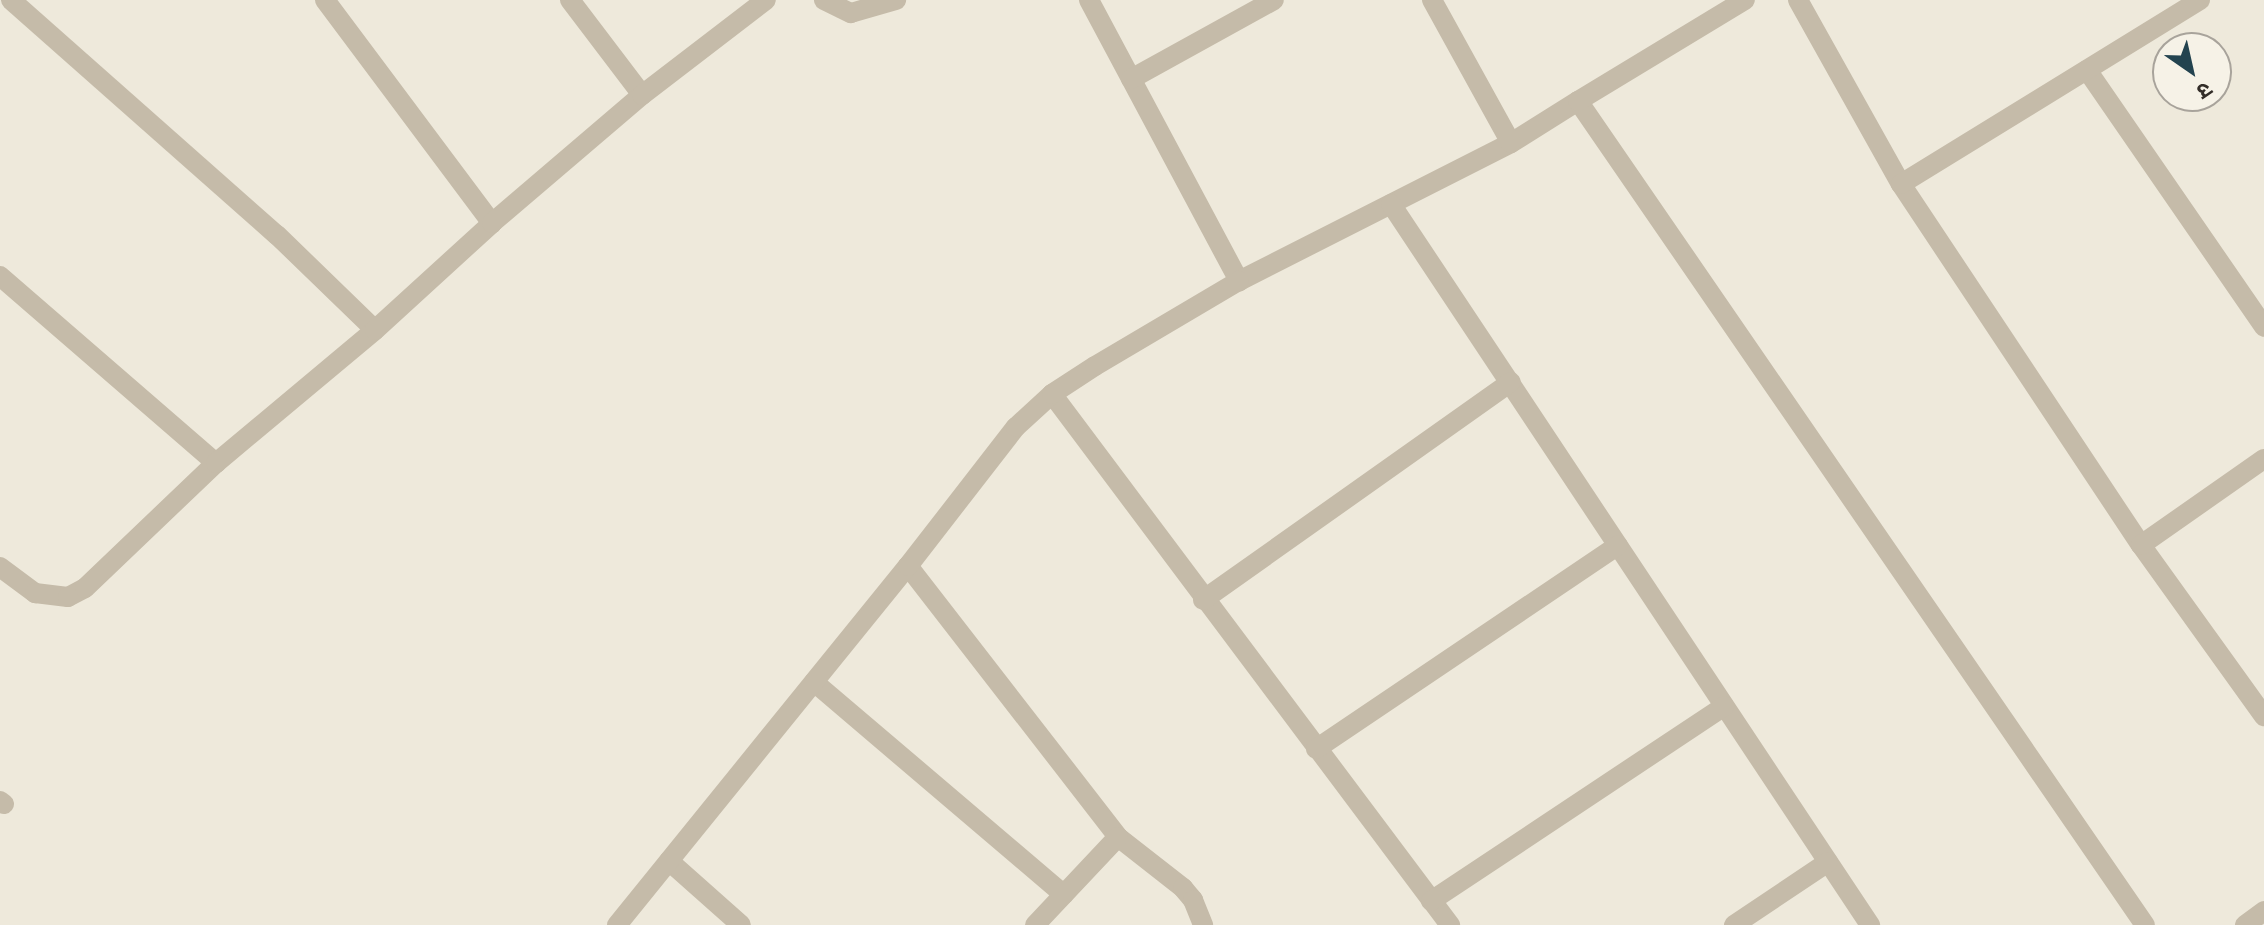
<!DOCTYPE html>
<meta charset="utf-8">
<style>
body{margin:0}
#map{position:relative;width:2264px;height:925px;overflow:hidden;background:#eee9db;font-family:"Alegreya Sans","Noto Sans Devanagari",sans-serif}
div>[style]{position:absolute}
.street>*{height:20px;margin:-10px;padding:0 10px;transform-origin:10px;border-radius:10px;background:#c5bba9}
span{translate:-50% -50%;white-space:nowrap;text-align:center;line-height:1.15;-webkit-text-stroke:6px #f6f2e7;paint-order:stroke}
.north{position:absolute;left:2152px;top:32px;width:80px;height:80px;box-sizing:border-box;background:#f6f2e7;border:2px solid #a8a39b;border-radius:50%;rotate:146deg;font-size:22px;font-weight:700;line-height:32px;text-align:center;color:#332d28}
.north::after{content:'';display:block;margin:auto;width:28px;height:36px;background:#23434f;clip-path:polygon(50% 0,100% 100%,50% 72%,0 100%)}
</style>
<div id="map">
<div class="street">
<div style="left:11px;top:0;width:355px;rotate:41.5deg"></div>
<div style="left:277px;top:235px;width:136px;rotate:44.1deg"></div>
<div style="left:325px;top:0;width:279px;rotate:53.2deg"></div>
<div style="left:570px;top:0;width:119px;rotate:52.8deg"></div>
<div style="left:824px;top:0;width:30px;rotate:26deg"></div>
<div style="left:851px;top:13px;width:47px;rotate:-16.1deg"></div>
<div style="left:1089px;top:0;width:319px;rotate:61.9deg"></div>
<div style="left:1239px;top:281px;width:305px;rotate:-26.9deg"></div>
<div style="left:1511px;top:143px;width:79px;rotate:-32.1deg"></div>
<div style="left:1578px;top:101px;width:1000px;rotate:55.47deg"></div>
<div style="left:1432px;top:0;width:163px;rotate:61.1deg"></div>
<div style="left:1798px;top:0;width:211px;rotate:60.8deg"></div>
<div style="left:1901px;top:184px;width:433px;rotate:56.4deg"></div>
<div style="left:2141px;top:545px;width:211px;rotate:54.3deg"></div>
<div style="left:2087px;top:70px;width:312px;rotate:55.4deg"></div>
<div style="left:1131px;top:79px;width:163px;rotate:-28.9deg"></div>
<div style="left:1578px;top:101px;width:195px;rotate:-31.2deg"></div>
<div style="left:1901px;top:184px;width:351px;rotate:-31.6deg"></div>
<div style="left:1391px;top:204px;width:866px;rotate:56.4deg"></div>
<div style="left:0;top:276px;width:286px;rotate:40.9deg"></div>
<div style="left:1052px;top:394px;width:664px;rotate:53.15deg"></div>
<div style="left:2141px;top:545px;width:150px;rotate:-35deg"></div>
<div style="left:908px;top:566px;width:343px;rotate:52.2deg"></div>
<div style="left:1118px;top:837px;width:83px;rotate:38.1deg"></div>
<div style="left:1183px;top:888px;width:16px;rotate:50deg"></div>
<div style="left:1193px;top:900px;width:27px;rotate:68deg"></div>
<div style="left:0;top:567px;width:44px;rotate:36.6deg"></div>
<div style="left:35px;top:593px;width:33px;rotate:7deg"></div>
<div style="left:68px;top:597px;width:19px;rotate:-28deg"></div>
<div style="left:85px;top:588px;width:181px;rotate:-43.7deg"></div>
<div style="left:216px;top:463px;width:207px;rotate:-39.9deg"></div>
<div style="left:375px;top:330px;width:159px;rotate:-42.4deg"></div>
<div style="left:492px;top:223px;width:197px;rotate:-40.5deg"></div>
<div style="left:642px;top:95px;width:156px;rotate:-37.5deg"></div>
<div style="left:1203px;top:600px;width:377px;rotate:-35.3deg"></div>
<div style="left:814px;top:682px;width:328px;rotate:40.4deg"></div>
<div style="left:1316px;top:749px;width:364px;rotate:-34deg"></div>
<div style="left:0;top:801px;width:5px;rotate:37deg"></div>
<div style="left:669px;top:861px;width:96px;rotate:41.6deg"></div>
<div style="left:1431px;top:901px;width:352px;rotate:-33.6deg"></div>
<div style="left:617px;top:925px;width:462px;rotate:-51deg"></div>
<div style="left:908px;top:566px;width:176px;rotate:-52.2deg"></div>
<div style="left:1016px;top:427px;width:49px;rotate:-42.5deg"></div>
<div style="left:1052px;top:394px;width:51px;rotate:-33.1deg"></div>
<div style="left:1095px;top:366px;width:167px;rotate:-30.6deg"></div>
<div style="left:1035px;top:925px;width:121px;rotate:-46.7deg"></div>
<div style="left:1734px;top:925px;width:113px;rotate:-33.8deg"></div>
<div style="left:2245px;top:925px;width:24px;rotate:-36deg"></div>
</div>
<div class="north">उ</div>
</div>
